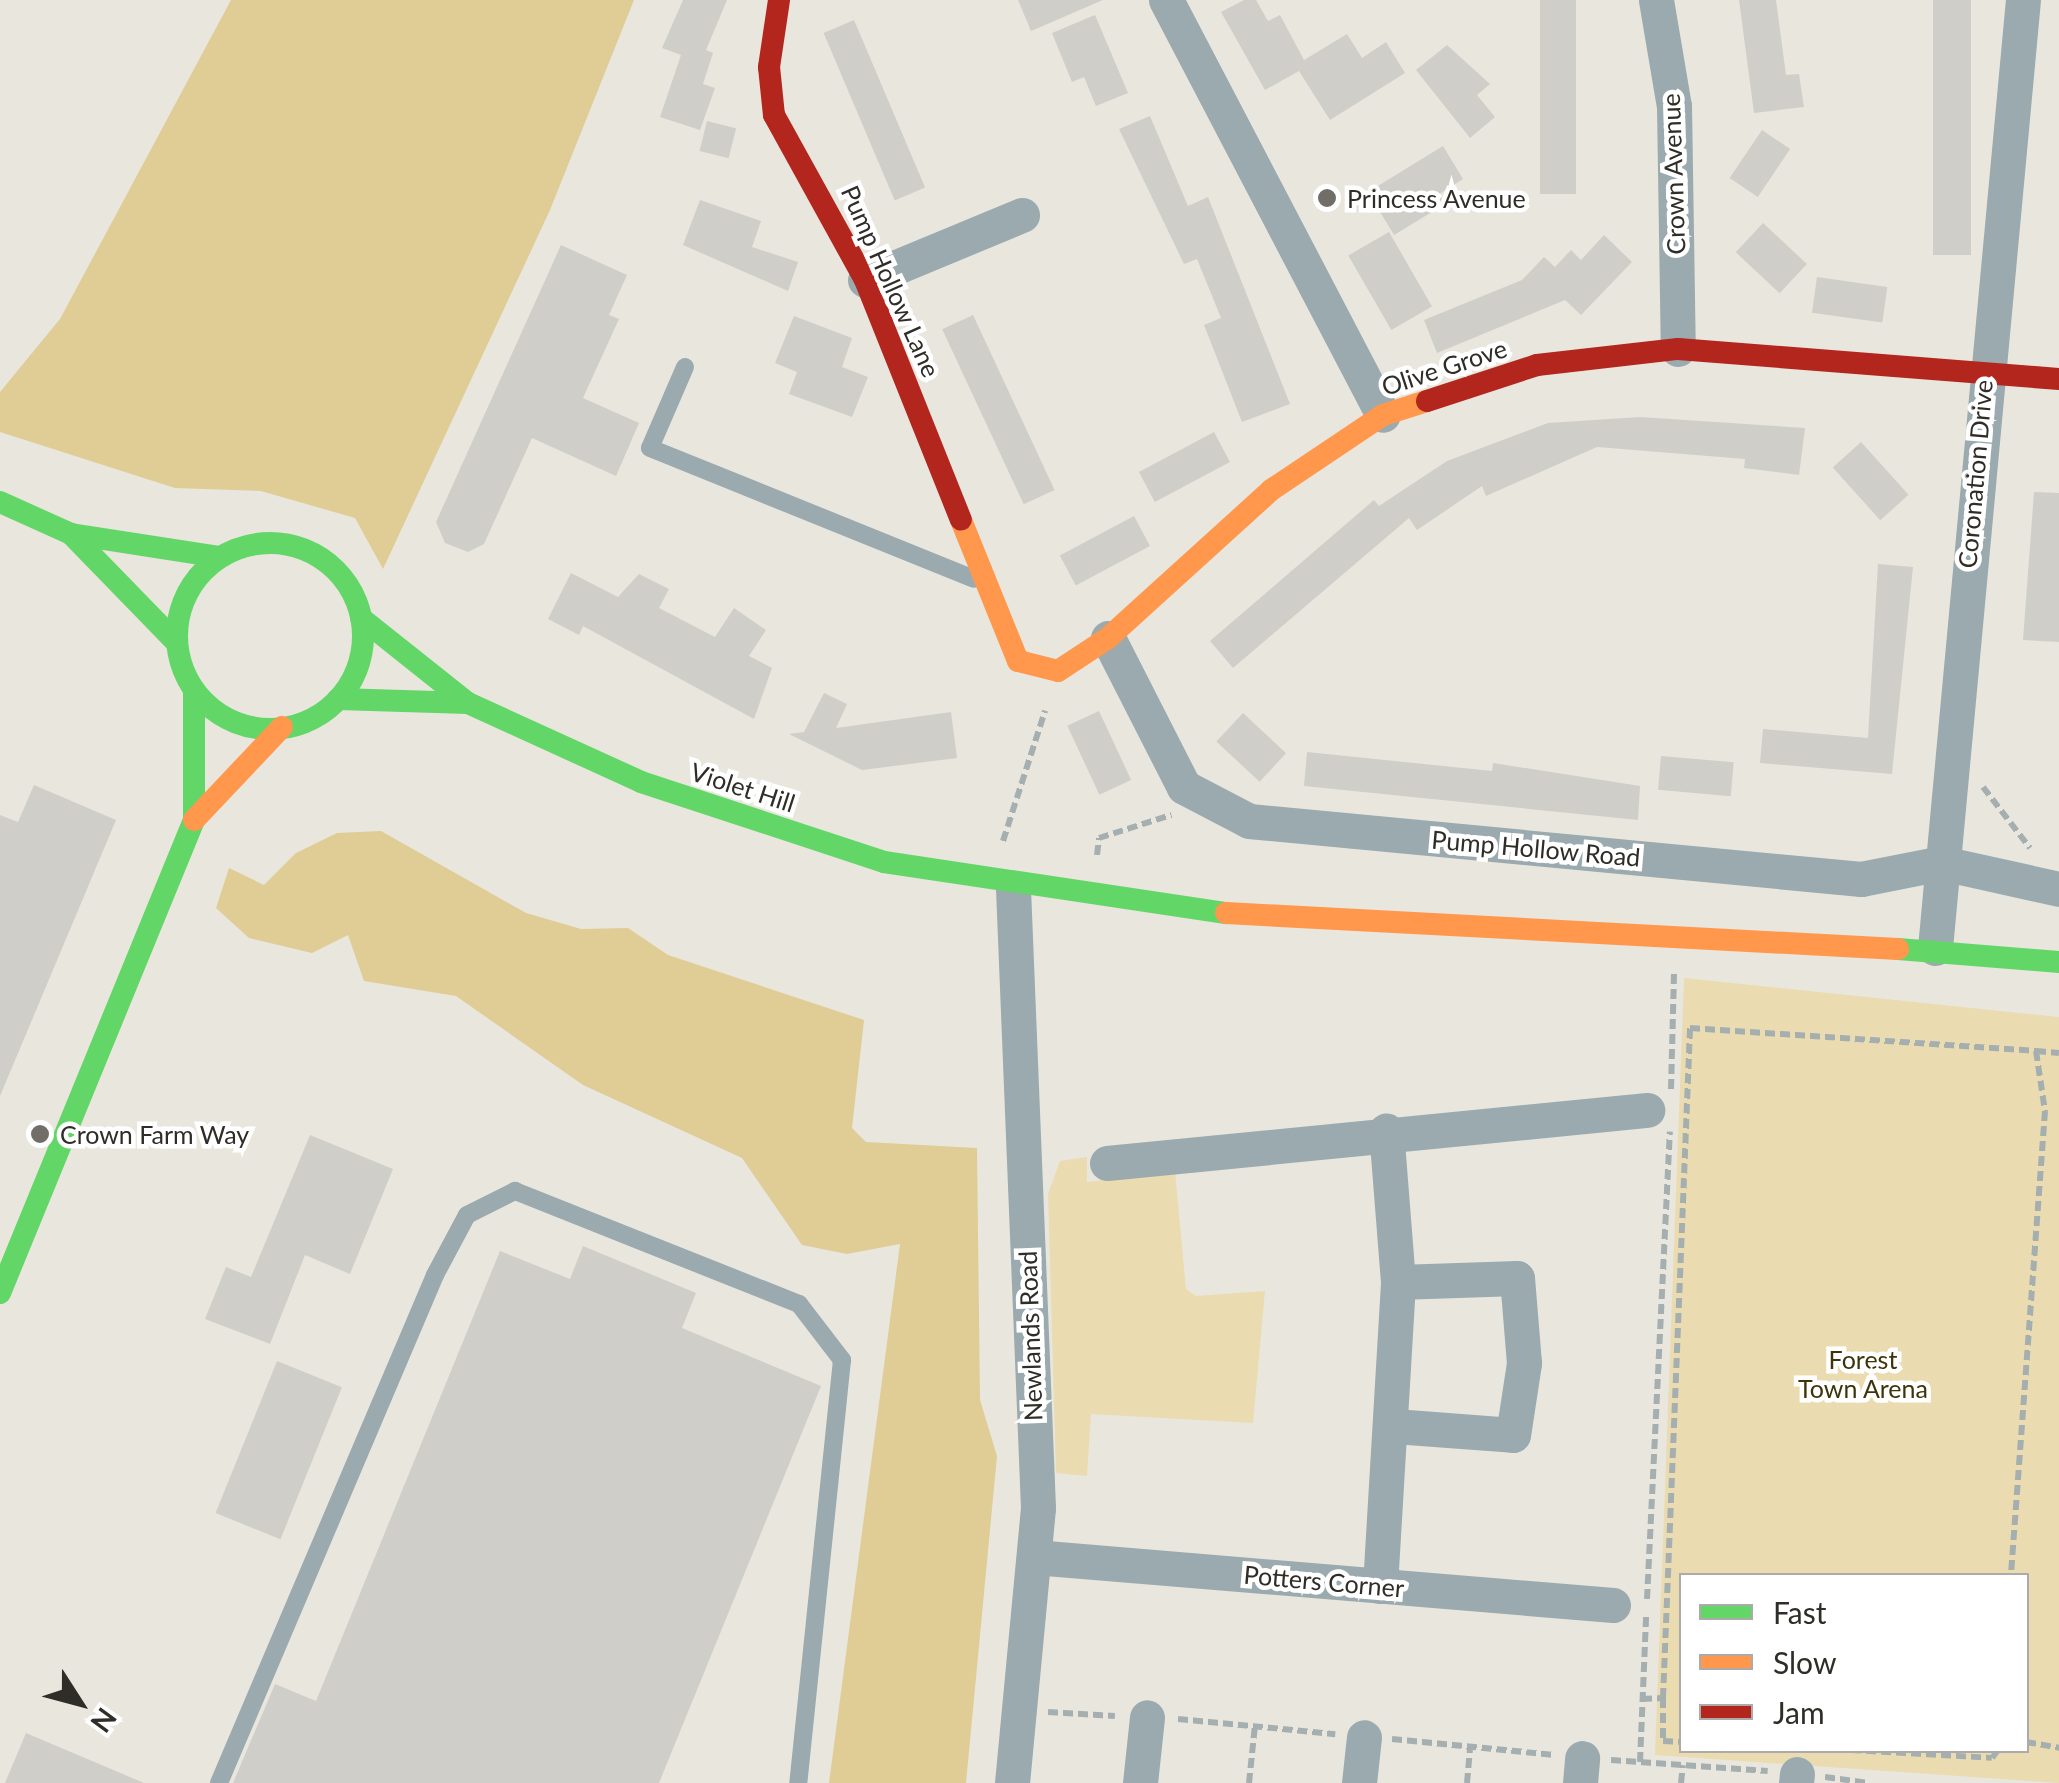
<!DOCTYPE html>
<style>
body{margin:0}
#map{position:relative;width:2059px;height:1783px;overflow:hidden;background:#e9e6de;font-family:Lato,sans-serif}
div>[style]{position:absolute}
.green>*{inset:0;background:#eadcb0}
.forest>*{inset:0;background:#dfcd95}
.building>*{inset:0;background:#d0cec8;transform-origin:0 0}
.path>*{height:6px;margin-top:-3px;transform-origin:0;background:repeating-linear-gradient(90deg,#a6afb0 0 10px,transparent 0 15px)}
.lane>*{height:18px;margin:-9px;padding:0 9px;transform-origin:9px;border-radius:9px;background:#9aaaaf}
.street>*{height:35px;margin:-17.5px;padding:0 17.5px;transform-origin:17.5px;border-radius:17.5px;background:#9aaaaf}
.fast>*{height:22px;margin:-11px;padding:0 11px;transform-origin:11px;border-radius:11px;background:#63d668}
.fast>.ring{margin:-11px;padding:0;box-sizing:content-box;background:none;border:22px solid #63d668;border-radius:50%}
.slow>*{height:22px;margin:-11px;padding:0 11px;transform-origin:11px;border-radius:11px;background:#ff974d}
.jam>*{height:22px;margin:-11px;padding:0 11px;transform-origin:11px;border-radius:11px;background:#b3261e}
.dots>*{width:28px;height:28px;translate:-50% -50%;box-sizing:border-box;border:5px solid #fff;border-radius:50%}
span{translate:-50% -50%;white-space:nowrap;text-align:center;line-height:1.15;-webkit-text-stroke:9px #fff;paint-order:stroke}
.street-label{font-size:25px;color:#2f2d27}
.poi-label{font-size:25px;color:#2f2d27}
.left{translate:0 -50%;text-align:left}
.park-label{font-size:25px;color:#3f3409}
.legend{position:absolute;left:1679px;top:1573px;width:350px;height:180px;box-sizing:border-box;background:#fff;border:2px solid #acaba9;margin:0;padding:12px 18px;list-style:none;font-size:30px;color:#2f2d27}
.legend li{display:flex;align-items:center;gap:20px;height:50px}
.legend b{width:50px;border:2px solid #acaba9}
.north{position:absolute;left:30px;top:1653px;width:100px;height:100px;-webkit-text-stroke:8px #fff;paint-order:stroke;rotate:126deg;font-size:28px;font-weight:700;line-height:40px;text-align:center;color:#2f2d27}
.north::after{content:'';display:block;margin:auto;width:35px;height:45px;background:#2f2d27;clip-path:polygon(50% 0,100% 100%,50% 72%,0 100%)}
</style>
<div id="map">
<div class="green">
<div style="clip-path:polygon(evenodd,1684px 978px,2059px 1017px,2059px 1783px,1655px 1755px,1684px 978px,1682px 1576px,2026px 1576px,2026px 1750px,1682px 1750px,1682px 1576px)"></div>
<div style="clip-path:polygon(1087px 1157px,1087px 1182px,1175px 1171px,1186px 1289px,1196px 1296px,1265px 1291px,1253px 1423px,1091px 1414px,1087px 1476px,1056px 1473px,1048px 1194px,1060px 1161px)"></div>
</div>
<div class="forest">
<div style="clip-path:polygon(231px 0,634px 0,550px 210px,383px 569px,355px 518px,261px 491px,175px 488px,0 432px,0 392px,60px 319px)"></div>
<div style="clip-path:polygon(381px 831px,526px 913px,581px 929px,628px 928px,668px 955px,864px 1020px,852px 1128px,866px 1142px,977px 1148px,980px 1400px,997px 1456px,966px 1783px,829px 1783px,900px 1244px,847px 1254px,802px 1245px,742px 1158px,583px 1085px,456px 996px,364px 981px,348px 935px,312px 953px,249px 938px,216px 908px,229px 868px,264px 885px,296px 853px,337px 833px)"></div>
</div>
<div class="building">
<div style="clip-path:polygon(683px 0,727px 0,706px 50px,713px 53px,703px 84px,715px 88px,700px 130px,660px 117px,681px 55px,662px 48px)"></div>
<div style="clip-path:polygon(1018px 0,1103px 0,1031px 31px)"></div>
<div style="clip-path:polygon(1244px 0,1256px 0,1268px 21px,1280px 15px,1304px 60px,1347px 34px,1362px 58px,1386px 42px,1405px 73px,1330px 120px,1299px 71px,1265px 90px,1221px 12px)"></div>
<div style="left:1540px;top:0;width:36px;height:194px"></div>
<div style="clip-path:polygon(1739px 0,1776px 0,1786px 75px,1799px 74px,1804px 107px,1754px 113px)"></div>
<div style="left:1933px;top:0;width:38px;height:255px"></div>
<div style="clip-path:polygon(1095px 15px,1128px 93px,1096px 106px,1084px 77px,1072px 82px,1052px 33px)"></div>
<div style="left:854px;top:20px;width:182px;height:33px;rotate:67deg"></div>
<div style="clip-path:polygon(1447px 45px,1490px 84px,1477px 95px,1495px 117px,1470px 138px,1416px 70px)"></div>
<div style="clip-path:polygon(1150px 116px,1188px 206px,1208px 197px,1290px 404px,1242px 422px,1204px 325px,1221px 318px,1197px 259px,1184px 264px,1119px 129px)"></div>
<div style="left:707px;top:121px;width:30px;height:31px;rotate:14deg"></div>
<div style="left:1762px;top:130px;width:34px;height:58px;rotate:34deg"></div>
<div style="clip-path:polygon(1443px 146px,1463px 179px,1439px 194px,1445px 204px,1394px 235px,1368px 192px)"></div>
<div style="clip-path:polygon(700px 200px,761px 221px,752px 247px,798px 262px,788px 291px,683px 245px)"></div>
<div style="left:1763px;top:223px;width:60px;height:40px;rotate:43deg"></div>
<div style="left:1389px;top:232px;width:86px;height:47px;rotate:60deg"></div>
<div style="clip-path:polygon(1604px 235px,1632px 262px,1581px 315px,1565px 300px,1437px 353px,1424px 320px,1522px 280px,1544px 257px,1555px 267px,1571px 250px,1581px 260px)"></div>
<div style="clip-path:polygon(561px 245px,627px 275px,609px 315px,619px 319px,583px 398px,639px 423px,616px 476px,532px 438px,484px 544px,468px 552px,445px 543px,436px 522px)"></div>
<div style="left:1817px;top:277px;width:71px;height:36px;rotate:8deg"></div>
<div style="left:973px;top:315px;width:193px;height:34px;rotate:65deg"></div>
<div style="clip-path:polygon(794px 316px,852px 338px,842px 367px,868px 377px,852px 417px,789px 394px,797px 372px,775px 363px)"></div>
<div style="clip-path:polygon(1640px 417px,1805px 428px,1799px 475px,1744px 468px,1745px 459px,1597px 447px,1486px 496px,1482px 486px,1417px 530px,1409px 518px,1233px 668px,1210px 641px,1374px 500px,1379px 506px,1447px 461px,1548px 423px)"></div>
<div style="left:1214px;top:432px;width:34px;height:85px;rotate:62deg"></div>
<div style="left:1861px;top:442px;width:71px;height:38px;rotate:48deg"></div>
<div style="clip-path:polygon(2034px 492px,2059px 493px,2059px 642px,2023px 640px)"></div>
<div style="left:1134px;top:516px;width:34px;height:84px;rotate:62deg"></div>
<div style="clip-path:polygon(1878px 564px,1913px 567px,1892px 774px,1760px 763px,1763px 729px,1868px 738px)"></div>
<div style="clip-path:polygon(571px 573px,618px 597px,639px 574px,669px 589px,659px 608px,715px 637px,734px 608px,766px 630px,749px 656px,772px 668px,754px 719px,583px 626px,579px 635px,548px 619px)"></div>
<div style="clip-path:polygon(824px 693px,847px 704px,836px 728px,951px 712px,957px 758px,862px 770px,789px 734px,804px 732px)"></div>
<div style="left:1099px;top:711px;width:76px;height:35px;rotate:65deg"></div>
<div style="left:1243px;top:713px;width:59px;height:39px;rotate:43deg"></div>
<div style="clip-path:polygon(1307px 752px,1492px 771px,1493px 763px,1640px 786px,1638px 820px,1304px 786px)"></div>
<div style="left:1661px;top:756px;width:73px;height:34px;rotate:5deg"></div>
<div style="clip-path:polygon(34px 785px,116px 820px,0 1096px,0 815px,18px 822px)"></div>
<div style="clip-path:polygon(310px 1135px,393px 1169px,350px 1274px,305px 1255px,270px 1344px,205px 1319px,226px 1267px,251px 1277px)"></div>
<div style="clip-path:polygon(583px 1246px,696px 1293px,682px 1328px,821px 1386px,659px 1783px,233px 1783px,275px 1684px,316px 1701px,500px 1251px,570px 1279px)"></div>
<div style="left:277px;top:1361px;width:70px;height:164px;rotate:22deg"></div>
<div style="clip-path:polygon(26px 1733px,144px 1783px,5px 1783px)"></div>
</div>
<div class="path">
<div style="left:1983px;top:787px;width:77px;rotate:52.4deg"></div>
<div style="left:1003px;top:841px;width:137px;rotate:-72.1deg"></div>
<div style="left:1097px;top:855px;width:17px;rotate:-83deg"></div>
<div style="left:1099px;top:838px;width:76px;rotate:-17.7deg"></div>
<div style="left:2036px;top:1051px;width:23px;rotate:5deg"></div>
<div style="left:1671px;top:1089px;width:117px;rotate:-88.5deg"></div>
<div style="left:1647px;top:1599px;width:468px;rotate:-87.2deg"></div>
<div style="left:1663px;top:1698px;width:43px;rotate:90deg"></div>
<div style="left:1663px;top:1741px;width:19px;rotate:3deg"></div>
<div style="left:1642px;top:1699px;width:21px;rotate:-3deg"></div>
<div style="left:1663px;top:1698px;width:671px;rotate:-87.69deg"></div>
<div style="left:1690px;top:1028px;width:347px;rotate:3.8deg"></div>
<div style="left:2036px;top:1051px;width:61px;rotate:81.5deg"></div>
<div style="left:2045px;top:1111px;width:466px;rotate:94.2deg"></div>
<div style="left:1048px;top:1712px;width:67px;rotate:3.4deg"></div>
<div style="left:1178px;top:1719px;width:158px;rotate:5.5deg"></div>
<div style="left:1392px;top:1739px;width:163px;rotate:5.6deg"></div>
<div style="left:2026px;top:1742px;width:34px;rotate:10deg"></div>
<div style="left:1851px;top:1750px;width:141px;rotate:3.2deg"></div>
<div style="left:1992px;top:1758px;width:10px;rotate:-53deg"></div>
<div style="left:1611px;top:1760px;width:157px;rotate:4deg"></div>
<div style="left:1640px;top:1762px;width:146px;rotate:-87.6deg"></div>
<div style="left:1825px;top:1777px;width:44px;rotate:7.8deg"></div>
<div style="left:1249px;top:1783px;width:58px;rotate:-84.1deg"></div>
<div style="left:1467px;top:1783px;width:36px;rotate:-85deg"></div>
<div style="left:1681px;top:1783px;width:18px;rotate:-84deg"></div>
</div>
<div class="lane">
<div style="left:685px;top:367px;width:88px;rotate:113.4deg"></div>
<div style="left:650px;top:448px;width:349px;rotate:22deg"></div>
<div style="left:219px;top:1783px;width:552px;rotate:-66.96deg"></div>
<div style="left:435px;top:1275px;width:68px;rotate:-61.9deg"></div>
<div style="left:467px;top:1215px;width:54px;rotate:-26.6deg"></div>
<div style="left:515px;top:1191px;width:306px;rotate:21.7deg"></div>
<div style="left:799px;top:1304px;width:71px;rotate:52.5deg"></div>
<div style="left:842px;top:1360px;width:425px;rotate:95.9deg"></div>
</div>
<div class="street">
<div style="left:1166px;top:0;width:468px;rotate:62.4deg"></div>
<div style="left:1656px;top:0;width:108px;rotate:80.4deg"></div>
<div style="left:1674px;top:106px;width:243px;rotate:89.1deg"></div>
<div style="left:865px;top:280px;width:170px;rotate:-22.5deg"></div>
<div style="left:1108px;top:638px;width:167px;rotate:63deg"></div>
<div style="left:1184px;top:787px;width:73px;rotate:27.6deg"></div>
<div style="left:1249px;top:821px;width:615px;rotate:5.41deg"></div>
<div style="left:1861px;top:879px;width:83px;rotate:-11.2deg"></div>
<div style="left:1942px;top:863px;width:120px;rotate:12.5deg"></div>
<div style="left:1935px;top:948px;width:952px;rotate:-84.7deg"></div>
<div style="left:1107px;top:1163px;width:543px;rotate:-5.61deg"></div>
<div style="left:1394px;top:1426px;width:119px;rotate:4.3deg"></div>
<div style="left:1513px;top:1435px;width:73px;rotate:-81.3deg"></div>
<div style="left:1524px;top:1363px;width:85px;rotate:-94.7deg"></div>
<div style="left:1517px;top:1278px;width:119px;rotate:178.1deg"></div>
<div style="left:1034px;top:1557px;width:581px;rotate:4.74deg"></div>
<div style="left:1380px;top:1586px;width:305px;rotate:-86.6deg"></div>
<div style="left:1398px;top:1282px;width:152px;rotate:-94.5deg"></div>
<div style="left:1012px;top:1783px;width:276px;rotate:-84.6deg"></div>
<div style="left:1038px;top:1508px;width:621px;rotate:-92.31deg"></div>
<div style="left:1140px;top:1783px;width:66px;rotate:-83.9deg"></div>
<div style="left:1359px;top:1783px;width:46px;rotate:-83.8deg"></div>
<div style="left:1580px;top:1783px;width:25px;rotate:-85deg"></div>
<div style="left:1796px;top:1783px;width:9px;rotate:-84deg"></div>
</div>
<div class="fast">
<div style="left:0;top:502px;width:78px;rotate:24.3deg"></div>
<div style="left:71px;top:534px;width:151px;rotate:8.8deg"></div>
<div style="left:71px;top:534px;width:152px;rotate:45.8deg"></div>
<div class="ring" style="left:177px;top:543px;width:164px;height:164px"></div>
<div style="left:361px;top:618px;width:137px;rotate:38.5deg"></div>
<div style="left:468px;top:703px;width:190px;rotate:24.5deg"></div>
<div style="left:641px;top:782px;width:256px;rotate:18.2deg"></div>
<div style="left:884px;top:862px;width:346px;rotate:8.5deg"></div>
<div style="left:338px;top:699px;width:130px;rotate:1.8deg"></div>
<div style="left:1898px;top:949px;width:162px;rotate:4.6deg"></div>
<div style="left:0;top:1293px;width:511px;rotate:-67.7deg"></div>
<div style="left:194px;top:820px;width:130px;rotate:-90deg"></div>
</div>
<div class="slow">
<div style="left:961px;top:520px;width:152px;rotate:68deg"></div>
<div style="left:1018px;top:661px;width:41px;rotate:14deg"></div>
<div style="left:1058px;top:671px;width:60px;rotate:-33.4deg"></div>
<div style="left:1108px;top:638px;width:220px;rotate:-42.2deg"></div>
<div style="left:1271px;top:490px;width:135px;rotate:-33.8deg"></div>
<div style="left:1383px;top:415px;width:46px;rotate:-17.7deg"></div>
<div style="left:194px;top:820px;width:128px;rotate:-46.6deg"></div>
<div style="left:1226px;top:913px;width:673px;rotate:3.07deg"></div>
</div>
<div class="jam">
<div style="left:779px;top:0;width:68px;rotate:98.5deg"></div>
<div style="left:769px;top:67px;width:48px;rotate:84.1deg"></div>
<div style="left:774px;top:115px;width:188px;rotate:61.1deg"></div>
<div style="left:865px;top:280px;width:258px;rotate:68.2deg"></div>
<div style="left:1427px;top:401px;width:116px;rotate:-18.1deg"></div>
<div style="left:1537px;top:365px;width:142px;rotate:-6.5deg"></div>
<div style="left:1678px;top:349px;width:382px;rotate:4.5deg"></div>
</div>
<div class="dots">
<div style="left:1327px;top:198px;background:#706e67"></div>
<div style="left:40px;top:1134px;background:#706e67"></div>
</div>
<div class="street-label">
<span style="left:1673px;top:174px;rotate:-92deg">Crown Avenue</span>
<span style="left:891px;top:281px;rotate:66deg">Pump Hollow Lane</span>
<span style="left:1444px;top:367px;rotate:-18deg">Olive Grove</span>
<span style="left:1975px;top:474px;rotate:-85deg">Coronation Drive</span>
<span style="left:743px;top:787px;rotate:18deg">Violet Hill</span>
<span style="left:1536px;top:848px;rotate:5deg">Pump Hollow Road</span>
<span style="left:1030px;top:1336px;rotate:-92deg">Newlands Road</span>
<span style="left:1324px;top:1581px;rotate:5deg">Potters Corner</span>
</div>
<div class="poi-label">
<span class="left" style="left:1347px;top:198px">Princess Avenue</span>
<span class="left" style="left:60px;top:1134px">Crown Farm Way</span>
</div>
<div class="park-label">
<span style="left:1863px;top:1374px">Forest<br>Town Arena</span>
</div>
<ul class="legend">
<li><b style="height:12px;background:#63d668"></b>Fast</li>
<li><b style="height:12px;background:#ff974d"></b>Slow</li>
<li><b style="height:12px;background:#b3261e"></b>Jam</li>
</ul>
<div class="north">N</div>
</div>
